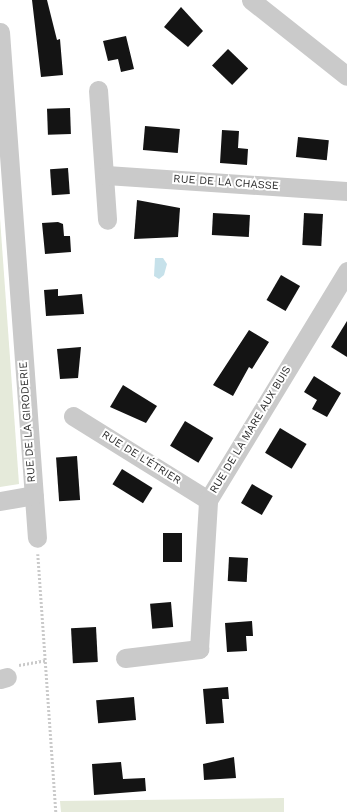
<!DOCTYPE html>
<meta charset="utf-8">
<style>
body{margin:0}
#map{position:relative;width:347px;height:812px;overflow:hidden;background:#fff;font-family:"Work Sans",sans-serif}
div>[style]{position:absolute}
.green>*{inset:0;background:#e5eada}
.water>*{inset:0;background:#c6e1ea}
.building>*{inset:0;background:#141414;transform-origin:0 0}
.path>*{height:2.5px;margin-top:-1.25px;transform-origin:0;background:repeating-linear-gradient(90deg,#cacaca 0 2px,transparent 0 4px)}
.street>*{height:19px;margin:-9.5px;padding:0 9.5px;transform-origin:9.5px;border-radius:9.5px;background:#cacaca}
span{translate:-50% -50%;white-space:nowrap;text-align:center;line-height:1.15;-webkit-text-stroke:4px #fff;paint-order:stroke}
.street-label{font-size:11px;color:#2d2d2d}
</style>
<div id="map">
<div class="green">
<div style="clip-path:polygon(0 218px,19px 484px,0 487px)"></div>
<div style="clip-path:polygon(284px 798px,284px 812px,61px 812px,60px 801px)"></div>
</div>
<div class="water">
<div style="clip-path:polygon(155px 258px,163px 258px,167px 264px,164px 275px,159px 279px,154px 276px)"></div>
</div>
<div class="building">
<div style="clip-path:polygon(32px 0,47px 0,57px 40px,60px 39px,63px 75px,41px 77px)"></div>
<div style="clip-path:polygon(181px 7px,203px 31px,188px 47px,164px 27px)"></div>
<div style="clip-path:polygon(126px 36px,134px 69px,121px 72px,118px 59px,108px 61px,103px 41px)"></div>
<div style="left:228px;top:49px;width:28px;height:23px;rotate:44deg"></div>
<div style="left:70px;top:108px;width:26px;height:23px;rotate:88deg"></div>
<div style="left:145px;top:126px;width:35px;height:24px;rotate:5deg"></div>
<div style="clip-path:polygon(222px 130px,239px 131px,238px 148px,248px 149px,247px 165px,220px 163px)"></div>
<div style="left:298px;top:137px;width:31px;height:20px;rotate:6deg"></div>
<div style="left:68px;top:168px;width:26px;height:18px;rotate:86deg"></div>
<div style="clip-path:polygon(137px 200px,180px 208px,178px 237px,134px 239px)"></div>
<div style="left:213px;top:213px;width:37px;height:22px;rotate:3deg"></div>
<div style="left:304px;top:213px;width:19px;height:32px;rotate:3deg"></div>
<div style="clip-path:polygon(58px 222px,63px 224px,64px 236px,70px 236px,71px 252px,45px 254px,42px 223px)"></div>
<div style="left:281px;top:275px;width:22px;height:29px;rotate:30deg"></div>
<div style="clip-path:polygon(58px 289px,58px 296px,82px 294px,84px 314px,46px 316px,44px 290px)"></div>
<div style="clip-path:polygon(347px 321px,347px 357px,331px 347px)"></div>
<div style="clip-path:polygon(249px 330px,269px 342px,252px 369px,249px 367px,233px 396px,213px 385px)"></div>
<div style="clip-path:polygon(81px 347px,78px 378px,60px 379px,57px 349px)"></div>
<div style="clip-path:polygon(314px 376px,341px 393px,327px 417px,312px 409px,317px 400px,304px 392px)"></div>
<div style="clip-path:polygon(123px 385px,157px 406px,146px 423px,110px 407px)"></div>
<div style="left:185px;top:421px;width:33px;height:29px;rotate:31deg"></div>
<div style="left:280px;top:428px;width:31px;height:29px;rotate:31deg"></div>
<div style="left:77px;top:456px;width:44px;height:21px;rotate:86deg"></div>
<div style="left:122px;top:469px;width:36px;height:18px;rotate:32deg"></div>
<div style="left:252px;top:484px;width:24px;height:22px;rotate:30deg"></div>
<div style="left:163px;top:533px;width:19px;height:29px"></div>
<div style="left:229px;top:557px;width:19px;height:24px;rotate:3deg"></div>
<div style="left:171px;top:602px;width:25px;height:21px;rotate:85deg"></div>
<div style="clip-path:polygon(252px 621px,253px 636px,246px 636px,247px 651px,227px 652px,225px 623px)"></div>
<div style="left:96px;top:627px;width:35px;height:25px;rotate:87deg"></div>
<div style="clip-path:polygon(228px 687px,229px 699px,222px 699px,224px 723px,206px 724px,203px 689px)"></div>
<div style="left:134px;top:697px;width:23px;height:38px;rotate:85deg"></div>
<div style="clip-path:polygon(234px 757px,236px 778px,204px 780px,203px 764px)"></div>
<div style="clip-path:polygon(121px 762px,123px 779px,145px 778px,146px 791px,94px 795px,92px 764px)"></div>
</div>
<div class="path">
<div style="left:38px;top:554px;width:259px;rotate:86deg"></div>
<div style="left:19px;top:665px;width:27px;rotate:-10deg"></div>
</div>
<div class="street">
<div style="left:251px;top:0;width:122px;rotate:38.4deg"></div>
<div style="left:0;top:32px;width:507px;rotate:85.82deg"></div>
<div style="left:98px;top:90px;width:130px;rotate:86deg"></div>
<div style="left:106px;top:175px;width:242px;rotate:3.8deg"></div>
<div style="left:73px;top:416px;width:159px;rotate:31.9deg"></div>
<div style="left:0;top:501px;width:34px;rotate:-10deg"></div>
<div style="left:125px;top:658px;width:75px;rotate:-6.9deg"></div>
<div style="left:199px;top:649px;width:149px;rotate:-86.5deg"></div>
<div style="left:208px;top:500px;width:268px;rotate:-58.7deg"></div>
<div style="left:0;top:679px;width:7px;rotate:-16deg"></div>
</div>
<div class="street-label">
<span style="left:226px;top:183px;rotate:4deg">RUE DE LA CHASSE</span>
<span style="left:28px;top:422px;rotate:-94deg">RUE DE LA GIRODERIE</span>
<span style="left:251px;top:430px;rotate:-59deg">RUE DE LA MARE AUX BUIS</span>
<span style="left:141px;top:458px;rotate:32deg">RUE DE L'ÉTRIER</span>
</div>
</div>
